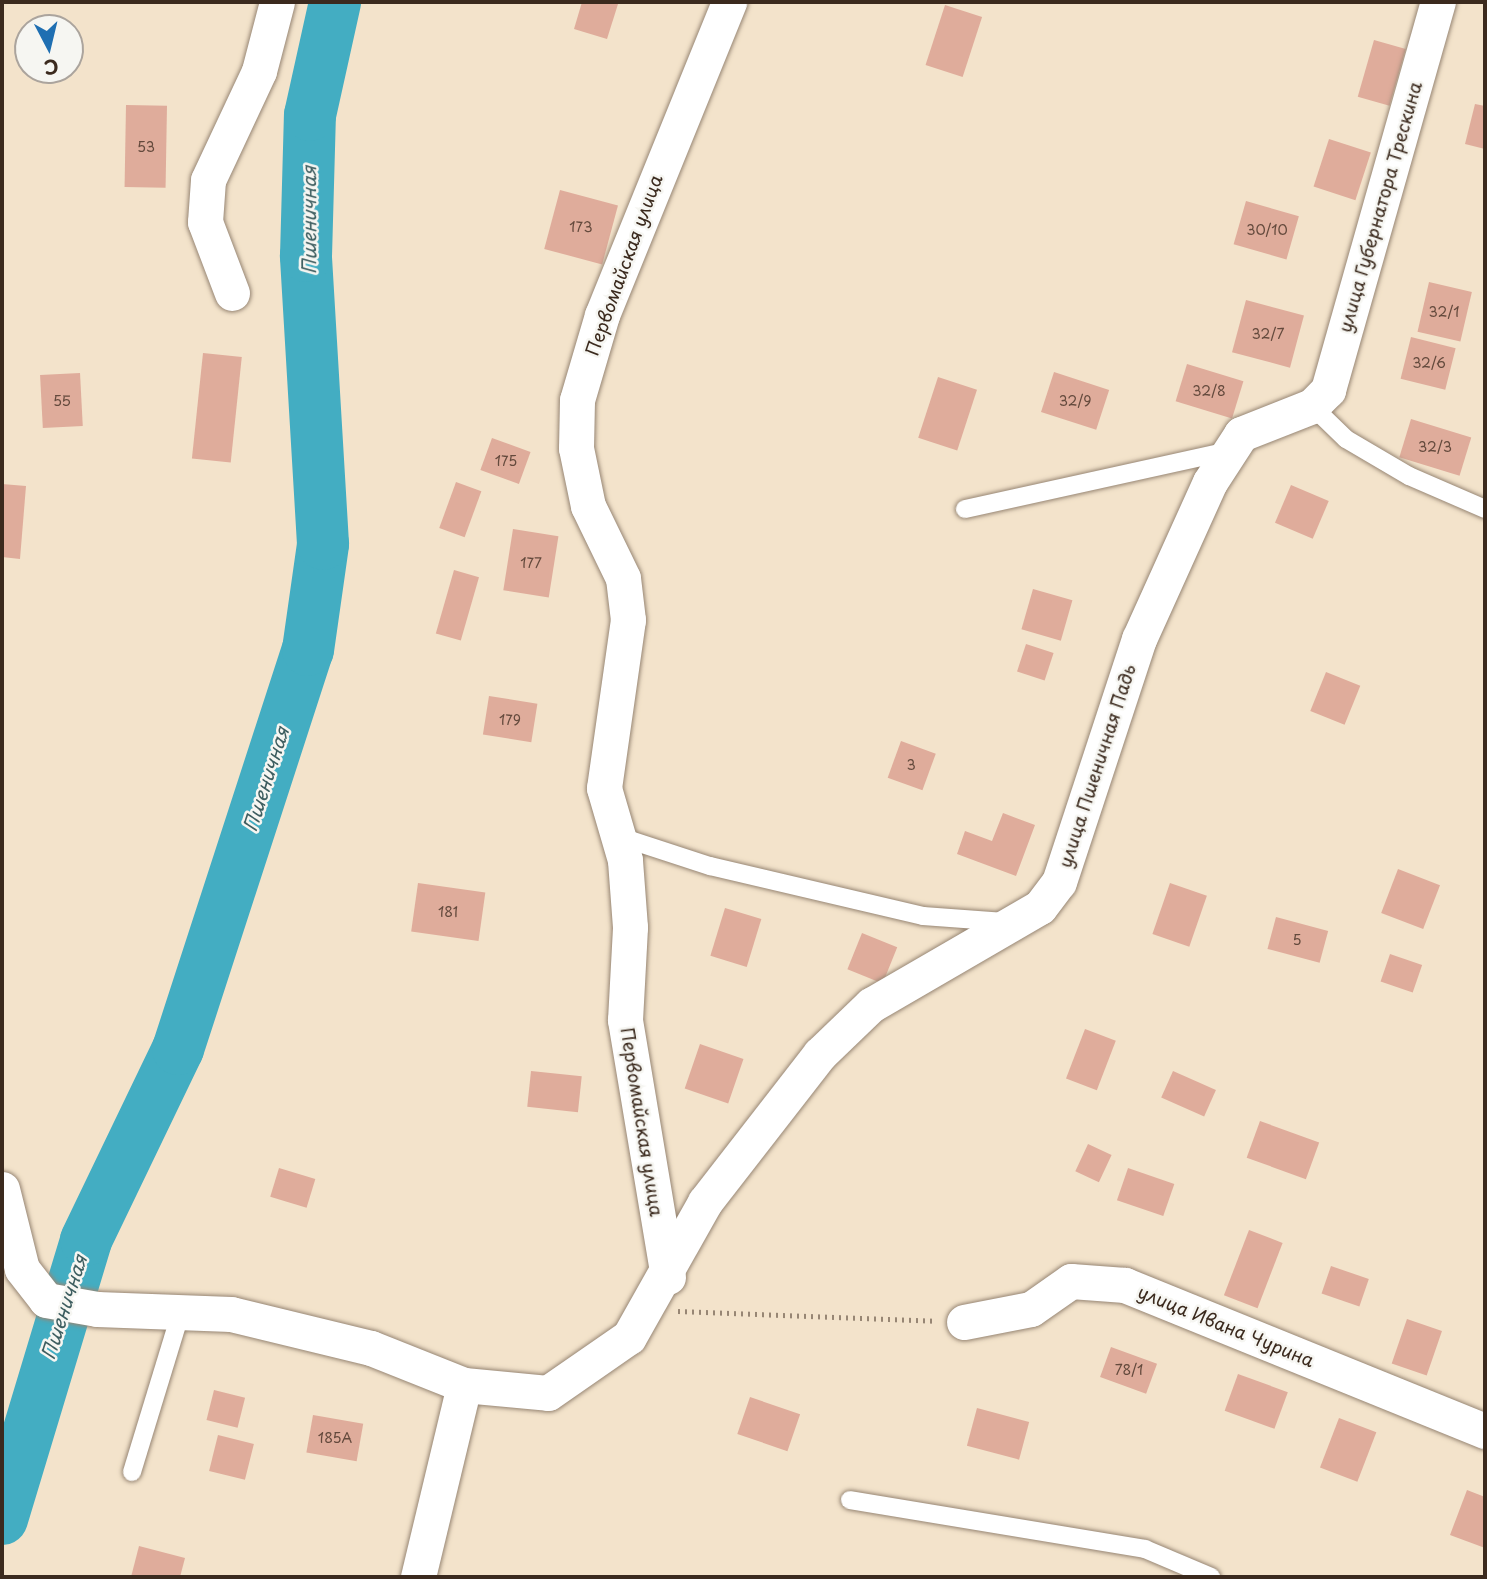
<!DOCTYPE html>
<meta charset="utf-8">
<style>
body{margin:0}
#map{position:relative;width:1487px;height:1579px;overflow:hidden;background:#f3e3cb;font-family:"Playpen Sans",sans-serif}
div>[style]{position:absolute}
.river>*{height:52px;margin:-26px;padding:0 26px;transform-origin:26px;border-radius:26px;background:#43adc2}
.building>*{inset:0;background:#dfac9b;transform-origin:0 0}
.path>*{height:4.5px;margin-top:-2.25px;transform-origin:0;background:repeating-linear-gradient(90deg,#978674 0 2px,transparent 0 7px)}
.roads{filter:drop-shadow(0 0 2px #978674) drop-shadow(0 0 2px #978674)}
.service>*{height:18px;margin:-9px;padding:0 9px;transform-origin:9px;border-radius:9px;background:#fff}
.minor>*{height:35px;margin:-17.5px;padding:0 17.5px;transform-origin:17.5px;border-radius:17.5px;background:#fff}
span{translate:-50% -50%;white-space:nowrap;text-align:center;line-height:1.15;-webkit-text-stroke:5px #f6f6f2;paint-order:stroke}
.number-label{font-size:14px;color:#644a3d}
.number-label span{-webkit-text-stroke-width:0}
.street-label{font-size:18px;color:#3b2a1e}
.water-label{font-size:19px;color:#3e5e60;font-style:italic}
.frame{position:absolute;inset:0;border:4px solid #3b2a1e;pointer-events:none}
.north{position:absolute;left:14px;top:14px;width:70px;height:70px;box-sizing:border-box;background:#f6f6f2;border:2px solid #aba49d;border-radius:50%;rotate:173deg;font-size:19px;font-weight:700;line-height:28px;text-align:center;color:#3b2a1e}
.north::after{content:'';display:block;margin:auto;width:24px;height:32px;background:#1f6fb2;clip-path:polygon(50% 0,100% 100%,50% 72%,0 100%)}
</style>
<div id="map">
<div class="river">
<div style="left:2px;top:1519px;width:291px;rotate:-73.2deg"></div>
<div style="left:86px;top:1240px;width:212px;rotate:-64.3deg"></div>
<div style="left:178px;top:1049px;width:420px;rotate:-72deg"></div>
<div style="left:308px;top:650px;width:107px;rotate:-81.9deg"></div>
<div style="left:323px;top:544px;width:289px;rotate:-93.4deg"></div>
<div style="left:306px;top:256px;width:141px;rotate:-88.4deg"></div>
<div style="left:310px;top:115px;width:116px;rotate:-77.5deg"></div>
</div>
<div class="building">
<div style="clip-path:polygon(582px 2px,618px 4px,607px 39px,574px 29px)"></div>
<div style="left:945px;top:5px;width:39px;height:63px;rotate:18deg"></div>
<div style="left:1374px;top:40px;width:33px;height:59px;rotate:16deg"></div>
<div style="clip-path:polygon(1475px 104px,1485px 106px,1485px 149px,1465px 144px)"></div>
<div style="left:126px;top:105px;width:41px;height:82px;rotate:1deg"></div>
<div style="left:1329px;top:139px;width:44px;height:50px;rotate:18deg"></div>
<div style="left:560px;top:190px;width:60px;height:61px;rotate:15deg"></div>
<div style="left:1246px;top:201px;width:55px;height:45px;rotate:16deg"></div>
<div style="left:1429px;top:282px;width:44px;height:51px;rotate:13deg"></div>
<div style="left:1246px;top:300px;width:60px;height:54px;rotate:15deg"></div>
<div style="left:1411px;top:337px;width:46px;height:43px;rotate:14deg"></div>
<div style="left:203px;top:353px;width:39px;height:106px;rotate:6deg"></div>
<div style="left:1187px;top:364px;width:59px;height:39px;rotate:17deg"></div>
<div style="left:1054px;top:372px;width:58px;height:42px;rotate:18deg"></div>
<div style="left:80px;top:373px;width:53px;height:40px;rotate:87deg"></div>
<div style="left:938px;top:377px;width:41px;height:64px;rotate:18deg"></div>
<div style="left:1411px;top:419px;width:63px;height:40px;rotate:17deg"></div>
<div style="left:492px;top:438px;width:41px;height:34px;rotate:20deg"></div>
<div style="left:456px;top:482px;width:27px;height:49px;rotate:20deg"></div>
<div style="clip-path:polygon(2px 484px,26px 486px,20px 559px,2px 557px)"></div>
<div style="left:1291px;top:485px;width:41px;height:41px;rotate:23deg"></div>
<div style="left:513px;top:529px;width:46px;height:62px;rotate:9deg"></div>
<div style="left:454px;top:570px;width:26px;height:66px;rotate:16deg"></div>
<div style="left:1033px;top:589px;width:41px;height:42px;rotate:16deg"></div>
<div style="left:1026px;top:644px;width:29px;height:29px;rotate:18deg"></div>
<div style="left:1326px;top:672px;width:37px;height:42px;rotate:22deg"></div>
<div style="left:489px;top:696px;width:49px;height:39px;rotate:9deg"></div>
<div style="left:901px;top:741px;width:37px;height:39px;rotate:20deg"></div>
<div style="clip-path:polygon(1003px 813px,1035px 825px,1016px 876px,957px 854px,965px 831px,992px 841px)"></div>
<div style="left:1398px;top:869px;width:45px;height:47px;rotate:21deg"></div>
<div style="left:418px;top:883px;width:68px;height:49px;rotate:8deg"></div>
<div style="left:1170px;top:883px;width:39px;height:54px;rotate:19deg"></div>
<div style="left:725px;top:908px;width:38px;height:50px;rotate:17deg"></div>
<div style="left:1276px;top:917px;width:54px;height:33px;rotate:15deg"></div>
<div style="left:862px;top:933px;width:38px;height:39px;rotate:22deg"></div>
<div style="left:1390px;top:954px;width:34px;height:29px;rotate:19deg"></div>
<div style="left:1085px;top:1029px;width:33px;height:53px;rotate:21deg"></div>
<div style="left:700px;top:1044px;width:46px;height:47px;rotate:19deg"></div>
<div style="left:531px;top:1071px;width:51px;height:36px;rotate:6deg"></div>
<div style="left:1173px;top:1071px;width:47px;height:29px;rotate:24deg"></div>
<div style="left:1260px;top:1121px;width:63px;height:39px;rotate:20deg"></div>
<div style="left:1088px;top:1144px;width:26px;height:30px;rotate:25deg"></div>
<div style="left:279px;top:1168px;width:38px;height:30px;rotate:17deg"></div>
<div style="left:1128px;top:1168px;width:49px;height:34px;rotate:19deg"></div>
<div style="left:1249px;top:1230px;width:36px;height:70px;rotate:21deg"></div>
<div style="left:1331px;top:1266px;width:40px;height:29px;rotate:19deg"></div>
<div style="left:1407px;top:1319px;width:37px;height:47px;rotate:19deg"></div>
<div style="left:1111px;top:1347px;width:49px;height:32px;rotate:20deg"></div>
<div style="left:1238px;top:1374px;width:53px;height:39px;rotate:20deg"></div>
<div style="left:214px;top:1390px;width:32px;height:31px;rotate:14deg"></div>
<div style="left:750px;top:1397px;width:53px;height:39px;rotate:19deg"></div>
<div style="left:977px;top:1408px;width:54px;height:39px;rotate:15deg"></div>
<div style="left:313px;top:1415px;width:51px;height:38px;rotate:10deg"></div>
<div style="left:1339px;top:1418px;width:40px;height:53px;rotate:21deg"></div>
<div style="left:218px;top:1435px;width:37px;height:37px;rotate:14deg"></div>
<div style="clip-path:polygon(1467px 1490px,1485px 1497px,1485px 1548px,1450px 1535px)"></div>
<div style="clip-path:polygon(139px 1546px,185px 1558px,180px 1577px,131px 1577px)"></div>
</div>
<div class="path">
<div style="left:678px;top:1311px;width:257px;rotate:2.2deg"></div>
</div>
<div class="roads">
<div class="service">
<div style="left:1312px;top:406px;width:47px;rotate:44.1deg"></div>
<div style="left:1346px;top:439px;width:73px;rotate:30.4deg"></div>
<div style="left:1409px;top:476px;width:83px;rotate:23.5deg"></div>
<div style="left:965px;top:509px;width:269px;rotate:-12.4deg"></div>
<div style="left:618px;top:836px;width:97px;rotate:18.1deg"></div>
<div style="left:710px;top:866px;width:219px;rotate:13.2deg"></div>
<div style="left:923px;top:916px;width:82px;rotate:4.2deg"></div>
<div style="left:132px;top:1472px;width:167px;rotate:-73deg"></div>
<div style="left:850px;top:1500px;width:299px;rotate:9.4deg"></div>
<div style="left:1145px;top:1549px;width:72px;rotate:23deg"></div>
</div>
<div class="minor">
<div style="left:232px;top:293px;width:76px;rotate:-110.8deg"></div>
<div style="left:205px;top:222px;width:42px;rotate:-85.9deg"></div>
<div style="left:208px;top:180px;width:120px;rotate:-64.9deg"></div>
<div style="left:259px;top:71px;width:71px;rotate:-75.4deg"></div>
<div style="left:2px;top:1189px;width:82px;rotate:76deg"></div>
<div style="left:22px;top:1269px;width:39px;rotate:52deg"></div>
<div style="left:46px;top:1300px;width:52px;rotate:10deg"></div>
<div style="left:97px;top:1309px;width:134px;rotate:2.1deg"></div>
<div style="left:231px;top:1314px;width:144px;rotate:13.7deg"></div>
<div style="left:371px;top:1348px;width:100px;rotate:21.7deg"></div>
<div style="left:464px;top:1385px;width:84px;rotate:5.4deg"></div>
<div style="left:548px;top:1393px;width:98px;rotate:-34.7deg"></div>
<div style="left:629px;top:1337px;width:155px;rotate:-60.6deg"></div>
<div style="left:705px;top:1202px;width:187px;rotate:-52.2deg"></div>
<div style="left:820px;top:1054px;width:71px;rotate:-43.9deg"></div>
<div style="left:871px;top:1005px;width:195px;rotate:-30.1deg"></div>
<div style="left:1040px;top:907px;width:31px;rotate:-53deg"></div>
<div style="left:1059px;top:882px;width:256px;rotate:-71.8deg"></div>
<div style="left:1139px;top:639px;width:172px;rotate:-65.7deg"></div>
<div style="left:1210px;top:482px;width:57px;rotate:-57.1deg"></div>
<div style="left:1241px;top:434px;width:76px;rotate:-21.5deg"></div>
<div style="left:1312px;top:406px;width:23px;rotate:-45deg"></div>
<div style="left:1328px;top:390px;width:403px;rotate:-74.2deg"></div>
<div style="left:668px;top:1277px;width:261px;rotate:-99.5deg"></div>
<div style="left:625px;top:1020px;width:93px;rotate:-86.9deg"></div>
<div style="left:630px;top:927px;width:67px;rotate:-94.3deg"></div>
<div style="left:625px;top:860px;width:75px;rotate:-106.3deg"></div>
<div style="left:604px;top:788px;width:170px;rotate:-81.9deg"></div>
<div style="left:628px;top:620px;width:42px;rotate:-96.8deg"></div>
<div style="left:623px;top:578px;width:80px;rotate:-115.9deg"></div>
<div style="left:588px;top:506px;width:59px;rotate:-101.7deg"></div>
<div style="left:576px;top:448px;width:48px;rotate:-88.8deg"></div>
<div style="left:577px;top:400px;width:89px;rotate:-73.6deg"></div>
<div style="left:602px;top:315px;width:338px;rotate:-67.9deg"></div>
<div style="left:964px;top:1322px;width:68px;rotate:-11deg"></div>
<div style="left:1031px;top:1309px;width:49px;rotate:-35deg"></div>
<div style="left:1071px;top:1281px;width:54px;rotate:4.2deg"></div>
<div style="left:1125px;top:1285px;width:388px;rotate:22.1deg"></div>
<div style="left:418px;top:1577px;width:197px;rotate:-76.5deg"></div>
</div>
</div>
<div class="number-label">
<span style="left:146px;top:147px">53</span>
<span style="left:581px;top:227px">173</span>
<span style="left:1267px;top:230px">30/10</span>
<span style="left:1444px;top:312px">32/1</span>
<span style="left:1268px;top:334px">32/7</span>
<span style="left:1429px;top:363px">32/6</span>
<span style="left:1209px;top:391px">32/8</span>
<span style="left:62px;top:401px">55</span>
<span style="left:1075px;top:401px">32/9</span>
<span style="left:1435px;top:447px">32/3</span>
<span style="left:506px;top:461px">175</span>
<span style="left:531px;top:563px">177</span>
<span style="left:510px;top:720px">179</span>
<span style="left:911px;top:765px">3</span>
<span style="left:448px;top:912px">181</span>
<span style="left:1297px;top:940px">5</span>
<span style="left:1129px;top:1370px">78/1</span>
<span style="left:335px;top:1438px">185А</span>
</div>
<div class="street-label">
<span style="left:1380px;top:207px;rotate:-74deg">улица Губернатора Трескина</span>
<span style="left:624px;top:265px;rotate:-70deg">Первомайская улица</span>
<span style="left:1097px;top:766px;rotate:-72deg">улица Пшеничная Падь</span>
<span style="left:642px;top:1122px;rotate:81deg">Первомайская улица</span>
<span style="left:1226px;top:1326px;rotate:22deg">улица Ивана Чурина</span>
</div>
<div class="water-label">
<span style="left:309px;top:220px;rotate:-90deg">Пшеничная</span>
<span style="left:266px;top:779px;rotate:-72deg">Пшеничная</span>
<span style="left:64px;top:1307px;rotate:-72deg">Пшеничная</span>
</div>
<div class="frame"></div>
<div class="north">С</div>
</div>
